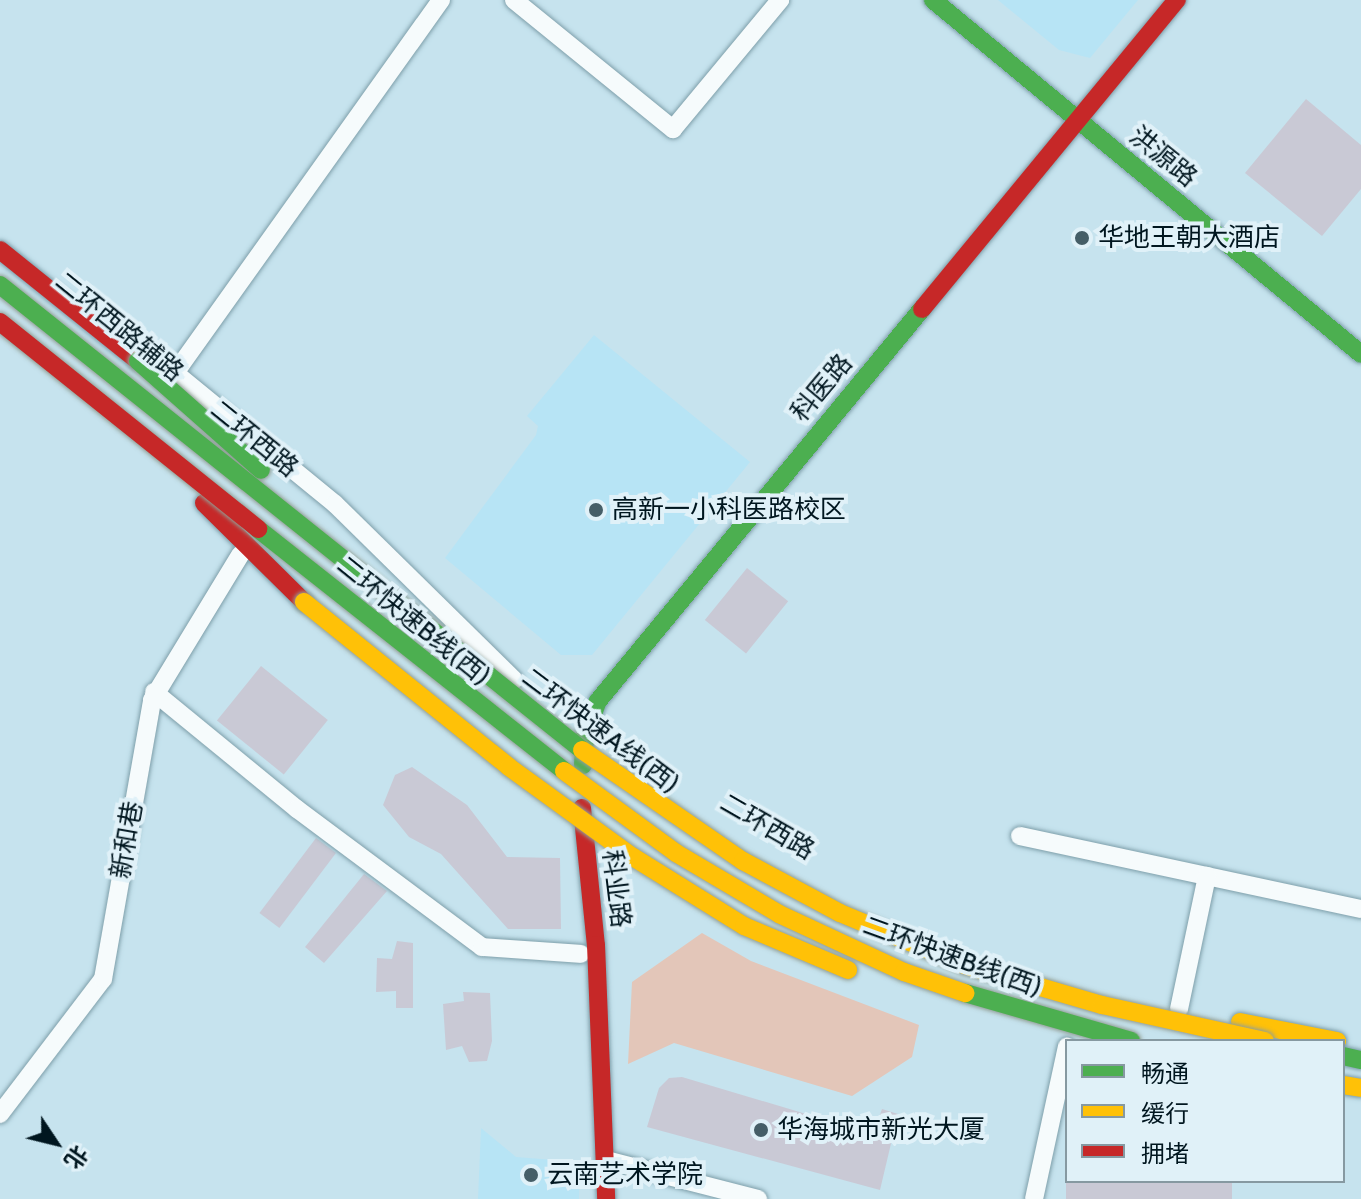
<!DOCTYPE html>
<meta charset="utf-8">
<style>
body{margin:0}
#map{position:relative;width:1361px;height:1199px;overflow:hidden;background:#c6e3ee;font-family:Cabin,"Noto Sans SC",sans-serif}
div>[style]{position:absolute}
.built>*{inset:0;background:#b7e4f5}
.green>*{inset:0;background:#e3c6b9}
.building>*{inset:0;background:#c9c9d5;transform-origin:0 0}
.roads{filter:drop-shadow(0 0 2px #7e9faa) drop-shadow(0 0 2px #7e9faa)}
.street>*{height:18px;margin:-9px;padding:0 9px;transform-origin:9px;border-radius:9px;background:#f6fbfc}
.fast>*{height:18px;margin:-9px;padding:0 9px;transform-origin:9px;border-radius:9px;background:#4caf50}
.slow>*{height:18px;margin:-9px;padding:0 9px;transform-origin:9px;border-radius:9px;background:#ffc107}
.jam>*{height:18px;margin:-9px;padding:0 9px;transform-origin:9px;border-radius:9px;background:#c62828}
.bridges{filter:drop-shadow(0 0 2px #929f96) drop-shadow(0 0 2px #929f96)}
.fast-bridge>*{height:18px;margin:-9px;padding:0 9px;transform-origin:9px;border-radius:9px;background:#4caf50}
.slow-bridge>*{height:18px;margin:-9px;padding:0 9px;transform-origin:9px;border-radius:9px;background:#ffc107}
.jam-bridge>*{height:18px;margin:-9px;padding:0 9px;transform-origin:9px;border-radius:9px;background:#c62828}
.dots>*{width:22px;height:22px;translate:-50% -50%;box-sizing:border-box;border:4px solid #e0f1f8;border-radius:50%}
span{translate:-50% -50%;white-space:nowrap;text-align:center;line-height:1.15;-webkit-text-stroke:8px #e0f1f8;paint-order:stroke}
.street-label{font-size:26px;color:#00161f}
.poi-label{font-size:26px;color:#00161f}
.left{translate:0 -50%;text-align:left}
.legend{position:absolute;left:1065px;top:1039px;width:280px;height:144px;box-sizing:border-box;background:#e0f1f8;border:2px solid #8699a1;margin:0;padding:10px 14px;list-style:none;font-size:24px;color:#00161f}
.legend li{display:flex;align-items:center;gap:16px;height:40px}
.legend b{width:40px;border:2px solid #8699a1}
.north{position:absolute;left:16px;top:1103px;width:80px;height:80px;-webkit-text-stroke:6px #e0f1f8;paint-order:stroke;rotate:125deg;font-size:22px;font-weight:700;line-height:32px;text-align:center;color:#00161f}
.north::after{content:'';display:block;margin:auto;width:28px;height:36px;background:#00161f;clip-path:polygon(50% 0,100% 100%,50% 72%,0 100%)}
</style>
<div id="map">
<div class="built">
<div style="clip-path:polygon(998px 0,1138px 0,1090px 58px,1059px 50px)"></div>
<div style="clip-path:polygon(594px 335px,750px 462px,592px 655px,561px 655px,445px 558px,536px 435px,538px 426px,527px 416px)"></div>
<div style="clip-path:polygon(481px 1128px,516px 1157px,580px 1162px,579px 1199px,478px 1199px)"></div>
</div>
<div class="green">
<div style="clip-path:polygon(702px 933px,751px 961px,919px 1025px,912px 1057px,852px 1096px,674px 1043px,628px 1064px,632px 982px)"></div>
</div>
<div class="building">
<div style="clip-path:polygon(1306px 99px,1361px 145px,1361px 189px,1322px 236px,1245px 173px)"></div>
<div style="left:747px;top:568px;width:53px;height:67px;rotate:39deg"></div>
<div style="left:261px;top:666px;width:86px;height:70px;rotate:39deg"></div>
<div style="clip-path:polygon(412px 767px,467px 805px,507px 857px,560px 858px,561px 929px,508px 929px,441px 854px,409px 837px,383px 805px,395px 775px)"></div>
<div style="left:316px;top:838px;width:25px;height:94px;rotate:37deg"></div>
<div style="clip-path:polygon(364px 874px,387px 891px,324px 963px,305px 947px)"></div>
<div style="clip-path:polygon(397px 941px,413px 943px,413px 1008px,396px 1008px,396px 991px,376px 992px,377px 958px,392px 959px)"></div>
<div style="clip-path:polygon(463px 992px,490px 993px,492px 1041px,487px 1061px,469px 1062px,462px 1046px,446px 1050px,443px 1004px,464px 1001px)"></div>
<div style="clip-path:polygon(682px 1077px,873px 1134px,882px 1109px,898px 1114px,880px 1190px,647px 1127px,659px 1088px,669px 1078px)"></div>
<div style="left:1066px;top:1181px;width:166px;height:18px"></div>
</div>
<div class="roads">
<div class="street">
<div style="left:514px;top:0;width:205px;rotate:39.1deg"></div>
<div style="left:673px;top:129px;width:168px;rotate:-50.3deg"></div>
<div style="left:175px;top:373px;width:207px;rotate:39.3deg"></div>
<div style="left:335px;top:504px;width:251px;rotate:44.5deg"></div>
<div style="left:175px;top:373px;width:458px;rotate:-54.5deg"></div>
<div style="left:154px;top:692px;width:185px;rotate:39.3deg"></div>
<div style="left:297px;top:809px;width:231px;rotate:36.7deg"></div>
<div style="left:482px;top:947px;width:99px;rotate:4deg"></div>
<div style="left:1020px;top:836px;width:349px;rotate:12.1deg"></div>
<div style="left:1179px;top:1009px;width:136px;rotate:-78.1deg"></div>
<div style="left:0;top:1114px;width:170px;rotate:-52.7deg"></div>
<div style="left:103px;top:979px;width:283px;rotate:-80deg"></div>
<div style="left:152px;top:700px;width:170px;rotate:-58.7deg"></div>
<div style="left:606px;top:1160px;width:157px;rotate:14.4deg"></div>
<div style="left:1034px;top:1199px;width:156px;rotate:-77.8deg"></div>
</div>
<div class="fast">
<div style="left:933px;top:0;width:555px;rotate:39.59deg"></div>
<div style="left:583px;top:765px;width:29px;rotate:-86deg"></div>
<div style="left:585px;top:736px;width:37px;rotate:-70deg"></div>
<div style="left:598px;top:701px;width:509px;rotate:-50.43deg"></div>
<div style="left:1343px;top:1056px;width:18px;rotate:13deg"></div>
</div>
<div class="slow">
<div style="left:1240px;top:1022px;width:99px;rotate:11.1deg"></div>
<div style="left:1343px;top:1085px;width:18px;rotate:9deg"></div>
</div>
<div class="jam">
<div style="left:0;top:250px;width:177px;rotate:38.8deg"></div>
<div style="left:922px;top:309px;width:401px;rotate:-50.5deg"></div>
<div style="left:204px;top:503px;width:141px;rotate:44.7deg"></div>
<div style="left:582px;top:808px;width:138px;rotate:84.2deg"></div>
<div style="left:596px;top:945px;width:254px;rotate:87.7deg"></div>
</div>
</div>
<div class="bridges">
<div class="fast-bridge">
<div style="left:0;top:285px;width:745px;rotate:38.62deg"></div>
<div style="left:138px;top:361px;width:164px;rotate:41.5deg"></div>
<div style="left:258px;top:529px;width:390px;rotate:38.3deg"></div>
<div style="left:965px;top:993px;width:173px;rotate:16.1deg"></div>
</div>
<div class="slow-bridge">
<div style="left:304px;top:602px;width:263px;rotate:38.8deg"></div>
<div style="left:509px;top:767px;width:153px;rotate:36deg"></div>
<div style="left:633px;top:857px;width:131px;rotate:31.9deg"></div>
<div style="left:744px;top:926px;width:113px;rotate:22.9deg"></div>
<div style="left:582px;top:750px;width:196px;rotate:34.6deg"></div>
<div style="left:743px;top:861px;width:110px;rotate:28.2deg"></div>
<div style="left:840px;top:913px;width:135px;rotate:22.6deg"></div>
<div style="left:965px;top:965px;width:143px;rotate:16.3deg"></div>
<div style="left:1102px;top:1005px;width:167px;rotate:12.5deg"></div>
<div style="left:564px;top:771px;width:139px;rotate:36.2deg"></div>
<div style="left:676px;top:853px;width:120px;rotate:30.6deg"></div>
<div style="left:779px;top:914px;width:138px;rotate:24.9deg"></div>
<div style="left:904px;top:972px;width:65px;rotate:19deg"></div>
</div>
<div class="jam-bridge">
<div style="left:0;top:322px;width:331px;rotate:38.7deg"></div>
</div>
</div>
<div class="dots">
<div style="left:1082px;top:238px;background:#455e67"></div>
<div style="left:596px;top:510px;background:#455e67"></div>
<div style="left:761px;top:1130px;background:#455e67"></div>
<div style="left:531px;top:1175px;background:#455e67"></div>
</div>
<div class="street-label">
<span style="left:1163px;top:157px;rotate:39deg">洪源路</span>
<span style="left:119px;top:327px;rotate:39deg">二环西路辅路</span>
<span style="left:822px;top:388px;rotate:-50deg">科医路</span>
<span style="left:254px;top:439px;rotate:39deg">二环西路</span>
<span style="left:413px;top:621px;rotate:39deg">二环快速B线(西)</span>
<span style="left:600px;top:731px;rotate:37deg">二环快速A线(西)</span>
<span style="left:767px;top:827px;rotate:30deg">二环西路</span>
<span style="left:127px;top:840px;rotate:-80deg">新和巷</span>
<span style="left:616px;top:889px;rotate:83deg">科业路</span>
<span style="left:952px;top:957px;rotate:20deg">二环快速B线(西)</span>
</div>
<div class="poi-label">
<span class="left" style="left:1098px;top:238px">华地王朝大酒店</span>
<span class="left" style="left:612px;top:510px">高新一小科医路校区</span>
<span class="left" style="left:777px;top:1130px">华海城市新光大厦</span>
<span class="left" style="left:547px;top:1175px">云南艺术学院</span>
</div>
<ul class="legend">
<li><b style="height:10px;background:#4caf50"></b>畅通</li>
<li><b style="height:10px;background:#ffc107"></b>缓行</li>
<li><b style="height:10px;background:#c62828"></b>拥堵</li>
</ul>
<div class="north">北</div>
</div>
